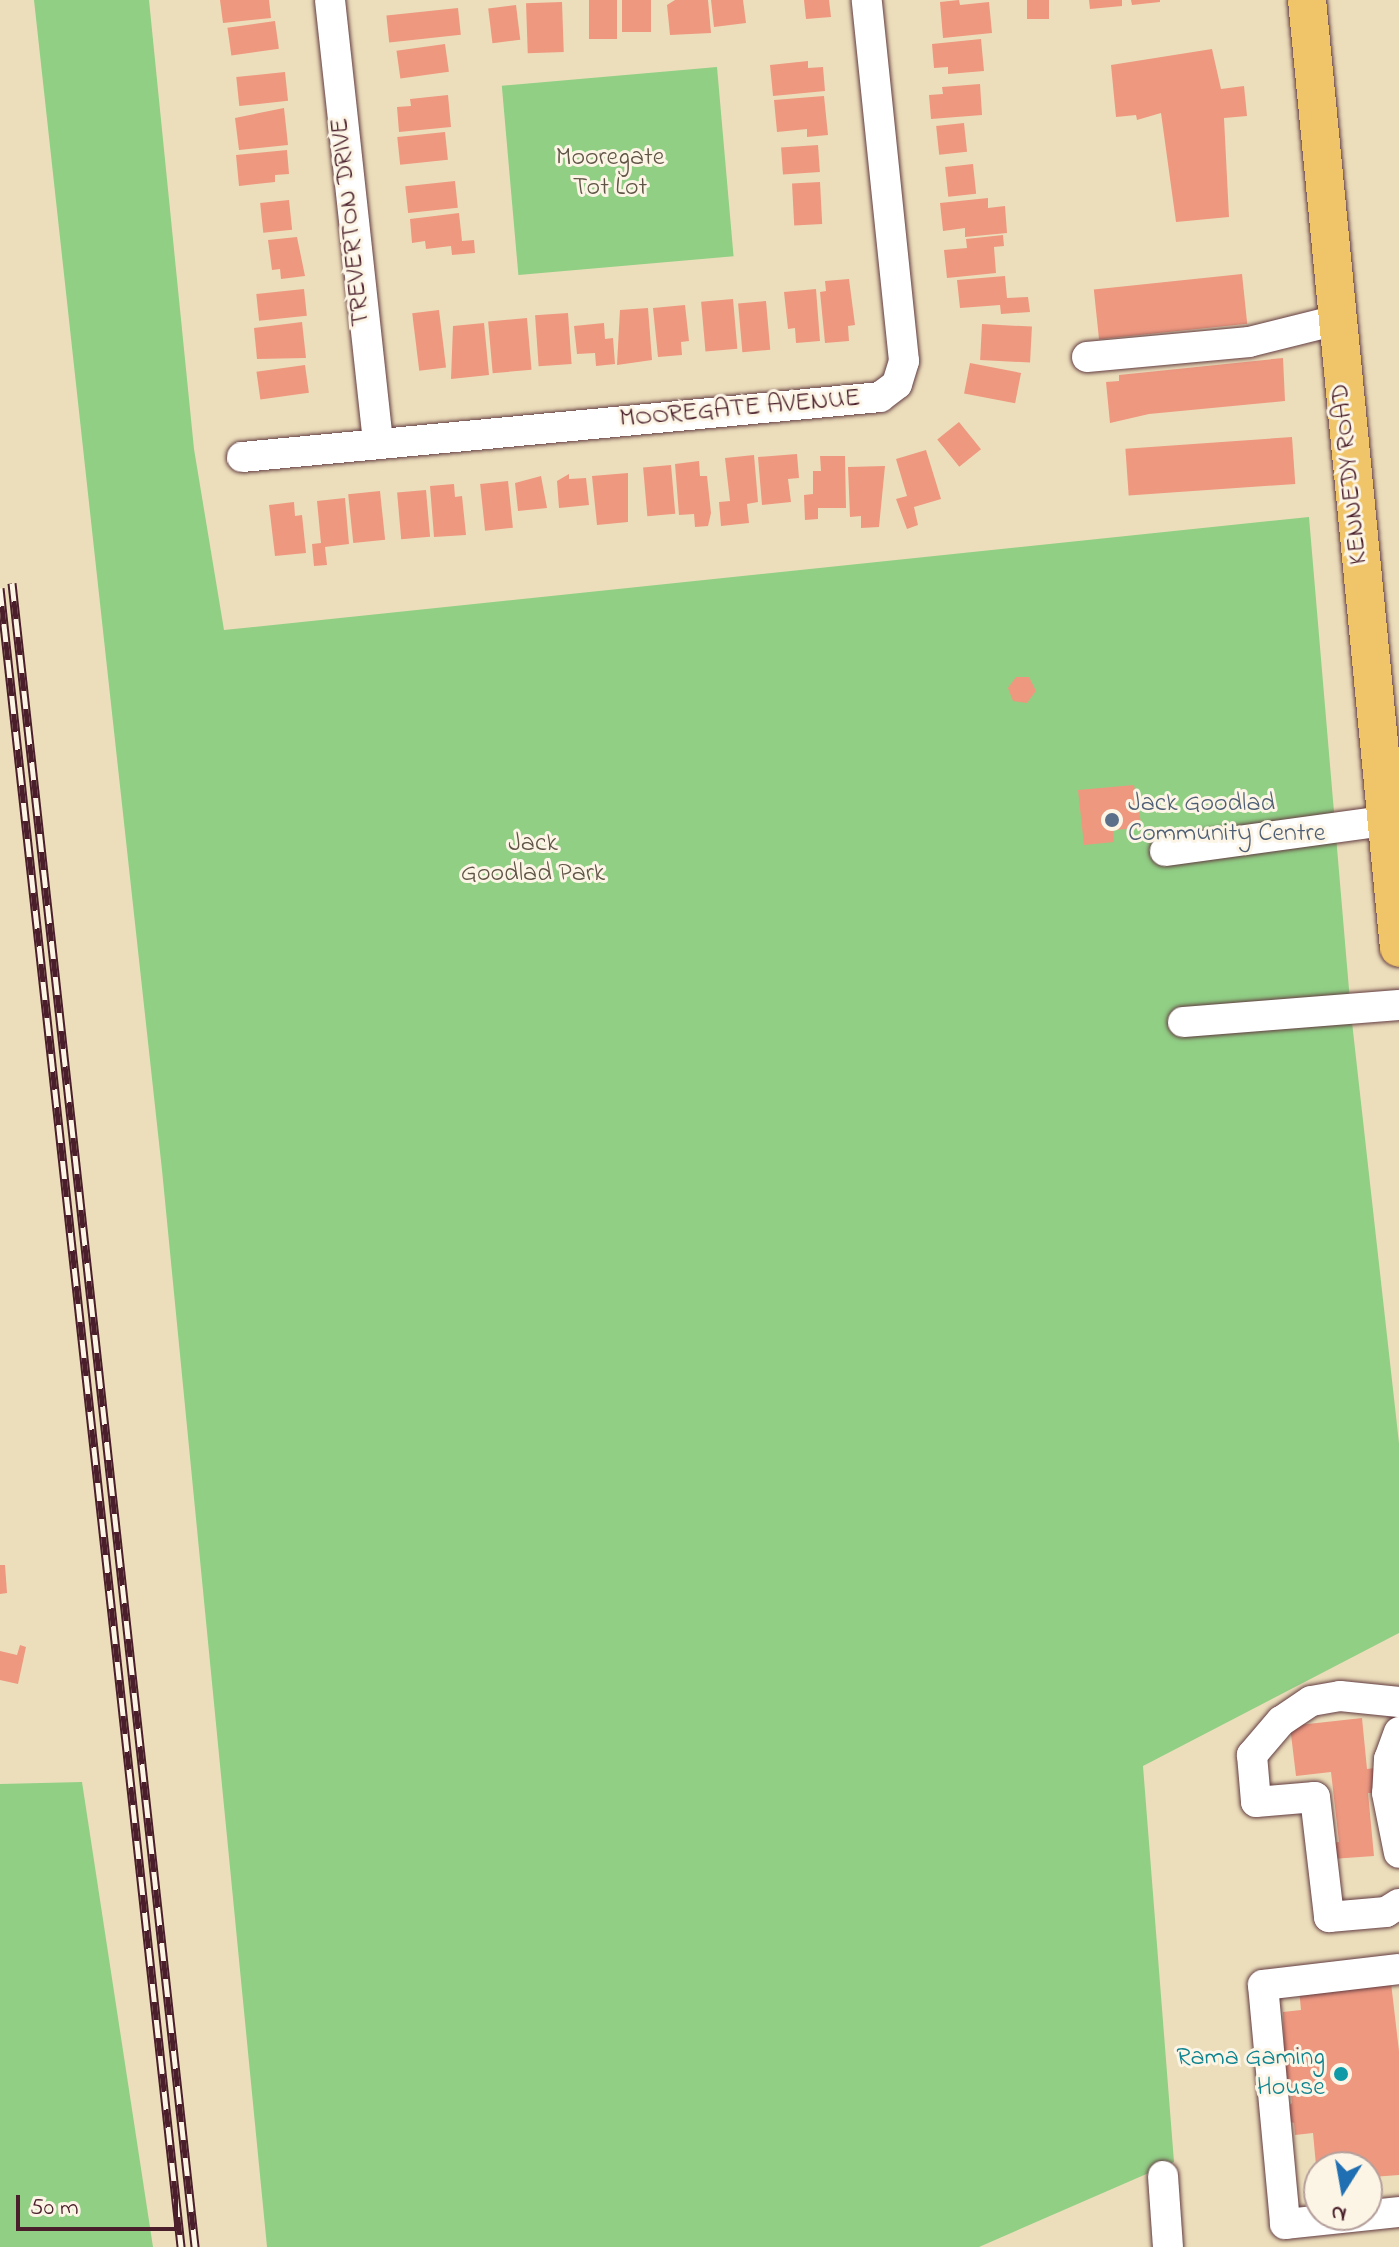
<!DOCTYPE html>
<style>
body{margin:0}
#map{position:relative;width:1399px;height:2247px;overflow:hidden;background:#ecdebb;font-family:"Indie Flower",sans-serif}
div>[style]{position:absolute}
.green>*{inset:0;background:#91cf85;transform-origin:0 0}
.building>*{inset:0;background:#ee9880;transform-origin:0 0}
.roads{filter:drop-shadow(0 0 2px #623c41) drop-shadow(0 0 2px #623c41)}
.minor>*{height:30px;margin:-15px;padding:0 15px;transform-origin:15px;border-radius:15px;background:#fff}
.major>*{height:38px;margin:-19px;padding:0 19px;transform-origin:19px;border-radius:19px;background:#f0c469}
.rail>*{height:9px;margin-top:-4.5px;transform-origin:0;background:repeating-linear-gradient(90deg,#fcf5e5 0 18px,#4a1f2b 0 36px);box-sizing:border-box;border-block:2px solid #4a1f2b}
.dots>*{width:22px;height:22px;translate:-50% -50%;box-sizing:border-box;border:4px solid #fcf5e5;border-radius:50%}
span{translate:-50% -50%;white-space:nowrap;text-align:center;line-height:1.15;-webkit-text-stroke:6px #fcf5e5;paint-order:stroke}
.park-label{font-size:26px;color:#5f5446}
.street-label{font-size:26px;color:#4a1f2b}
.service-label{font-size:26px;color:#4e5e75}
.left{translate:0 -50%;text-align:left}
.culture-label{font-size:26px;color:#0d838f}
.right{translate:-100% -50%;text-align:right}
.north{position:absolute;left:1303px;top:2151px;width:80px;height:80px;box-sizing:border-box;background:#fcf5e5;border:2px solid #b59f9b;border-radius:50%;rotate:191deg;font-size:22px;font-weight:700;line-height:32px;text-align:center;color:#4a1f2b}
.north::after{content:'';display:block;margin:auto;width:28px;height:36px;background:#1f6fb2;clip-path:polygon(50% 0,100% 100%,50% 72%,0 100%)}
.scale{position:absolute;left:16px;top:2195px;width:162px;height:36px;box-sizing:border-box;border:4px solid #4a1f2b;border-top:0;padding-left:10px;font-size:24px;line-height:28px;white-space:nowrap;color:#4a1f2b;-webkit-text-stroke:6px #fcf5e5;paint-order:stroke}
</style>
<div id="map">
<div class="green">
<div style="clip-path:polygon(34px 0,149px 0,194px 449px,224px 630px,1309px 517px,1351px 1013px,1399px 1443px,1399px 1633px,1143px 1766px,1174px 2162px,979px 2247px,267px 2247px,162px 1170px)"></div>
<div style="left:717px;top:67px;width:190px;height:216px;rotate:85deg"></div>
<div style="clip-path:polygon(82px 1782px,153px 2247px,0 2247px,0 1784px)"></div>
</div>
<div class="building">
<div style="clip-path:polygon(220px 0,269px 0,271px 18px,223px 23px)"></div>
<div style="left:589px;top:0;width:28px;height:39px"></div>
<div style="left:622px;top:0;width:29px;height:32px"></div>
<div style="clip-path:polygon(675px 0,708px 0,711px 33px,670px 35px,667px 5px)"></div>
<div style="clip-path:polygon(711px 0,743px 0,746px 23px,714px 27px)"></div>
<div style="clip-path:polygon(804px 0,829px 0,831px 17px,806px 19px)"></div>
<div style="clip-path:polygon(959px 0,960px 5px,989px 2px,992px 33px,943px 38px,940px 2px)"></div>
<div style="left:1027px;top:0;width:22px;height:19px"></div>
<div style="clip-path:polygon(1089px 0,1122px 0,1122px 6px,1090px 9px)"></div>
<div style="clip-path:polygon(1131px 0,1160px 0,1160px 2px,1132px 5px)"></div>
<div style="left:562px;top:2px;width:50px;height:36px;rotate:88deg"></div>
<div style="left:516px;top:5px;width:35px;height:28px;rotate:83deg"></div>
<div style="left:458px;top:8px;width:27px;height:72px;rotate:84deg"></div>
<div style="left:275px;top:21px;width:28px;height:48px;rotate:82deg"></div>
<div style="clip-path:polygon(981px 39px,984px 71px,948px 74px,948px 67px,934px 68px,932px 44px)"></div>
<div style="left:445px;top:44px;width:28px;height:49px;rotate:82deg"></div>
<div style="clip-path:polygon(1212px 49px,1221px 89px,1244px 86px,1247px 116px,1224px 118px,1229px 217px,1176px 222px,1161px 113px,1137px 120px,1136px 115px,1116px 117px,1111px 65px)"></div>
<div style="clip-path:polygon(808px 61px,808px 68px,823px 67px,825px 91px,773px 96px,770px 65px)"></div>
<div style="left:285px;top:72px;width:29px;height:49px;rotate:84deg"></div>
<div style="clip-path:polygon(980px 84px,982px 115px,931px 119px,929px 95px,943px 94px,942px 87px)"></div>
<div style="clip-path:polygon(448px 95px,451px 127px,399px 132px,397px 107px,411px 106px,410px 99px)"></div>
<div style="clip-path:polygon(824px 96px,828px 135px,807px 137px,807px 129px,777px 132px,774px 100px)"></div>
<div style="clip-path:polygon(284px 108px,288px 145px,239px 150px,235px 118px)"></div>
<div style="left:964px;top:123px;width:29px;height:28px;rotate:84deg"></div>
<div style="left:445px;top:132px;width:28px;height:48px;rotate:84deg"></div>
<div style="left:818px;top:145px;width:27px;height:37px;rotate:86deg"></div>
<div style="clip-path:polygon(287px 150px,289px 174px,275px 175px,275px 182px,239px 186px,236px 155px)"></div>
<div style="left:973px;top:164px;width:30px;height:28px;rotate:84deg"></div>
<div style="left:455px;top:181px;width:27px;height:50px;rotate:84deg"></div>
<div style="left:820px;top:182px;width:42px;height:28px;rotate:87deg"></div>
<div style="clip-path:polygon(988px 198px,988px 208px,1005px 206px,1007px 233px,965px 237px,965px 228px,943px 231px,940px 203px)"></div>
<div style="left:289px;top:200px;width:30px;height:29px;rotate:84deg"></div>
<div style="clip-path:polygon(459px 213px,462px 241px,474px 240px,475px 253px,452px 255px,451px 246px,426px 249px,425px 241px,412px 243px,410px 219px)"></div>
<div style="clip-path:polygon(1003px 235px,1004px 246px,994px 247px,996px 273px,947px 278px,944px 250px,967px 248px,966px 239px)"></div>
<div style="clip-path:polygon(297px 237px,305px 276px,281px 279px,280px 269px,272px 270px,268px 240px)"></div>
<div style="left:1242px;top:274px;width:50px;height:149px;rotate:84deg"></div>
<div style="clip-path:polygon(1005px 276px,1007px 298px,1028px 297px,1030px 312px,1001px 314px,1000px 305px,960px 308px,957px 280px)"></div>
<div style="clip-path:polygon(849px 279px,855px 325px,848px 326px,849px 341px,825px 343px,820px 292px,826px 291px,825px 281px)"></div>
<div style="left:304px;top:289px;width:27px;height:48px;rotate:84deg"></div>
<div style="clip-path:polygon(816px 289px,820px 341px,796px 343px,795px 328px,788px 329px,784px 292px)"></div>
<div style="left:733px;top:299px;width:50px;height:32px;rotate:85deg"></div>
<div style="left:766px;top:301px;width:49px;height:28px;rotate:85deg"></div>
<div style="clip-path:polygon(685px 305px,689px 341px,681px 342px,682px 355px,658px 357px,653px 308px)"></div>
<div style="clip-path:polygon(648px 308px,652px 360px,617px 365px,620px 310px)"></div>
<div style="left:439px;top:310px;width:58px;height:27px;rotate:83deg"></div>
<div style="left:568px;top:313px;width:51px;height:33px;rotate:86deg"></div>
<div style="left:527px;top:318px;width:52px;height:39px;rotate:85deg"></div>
<div style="clip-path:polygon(302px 322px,306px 358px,257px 359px,254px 328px)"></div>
<div style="clip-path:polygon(484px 323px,489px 375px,451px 379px,453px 326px)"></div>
<div style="clip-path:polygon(604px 323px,605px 339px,613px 338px,615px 364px,596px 366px,595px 353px,577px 354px,574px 326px)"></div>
<div style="left:982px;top:324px;width:50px;height:36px;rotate:3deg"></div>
<div style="clip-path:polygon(1283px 358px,1285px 401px,1149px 414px,1110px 423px,1106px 382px,1119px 381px,1119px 375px)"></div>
<div style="left:970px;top:363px;width:52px;height:31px;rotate:11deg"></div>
<div style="left:305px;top:365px;width:28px;height:49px;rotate:82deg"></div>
<div style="left:959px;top:422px;width:35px;height:28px;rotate:51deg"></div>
<div style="left:1292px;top:437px;width:47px;height:167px;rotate:86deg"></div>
<div style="clip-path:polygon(926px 450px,941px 499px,914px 507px,918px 525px,907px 529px,896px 499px,907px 496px,896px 459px)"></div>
<div style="clip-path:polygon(797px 454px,799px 478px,788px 479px,791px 502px,762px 505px,758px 457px)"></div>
<div style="clip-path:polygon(754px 455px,758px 502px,747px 504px,749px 523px,721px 526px,719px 502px,730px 501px,725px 458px)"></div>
<div style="clip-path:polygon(820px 456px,845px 456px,846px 508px,818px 508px,818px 519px,805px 520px,804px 495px,813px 494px,813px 471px,821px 471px)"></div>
<div style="clip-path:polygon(699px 461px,700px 476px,707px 476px,711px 513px,708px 526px,695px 527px,694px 514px,679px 515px,675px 464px)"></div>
<div style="left:671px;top:465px;width:49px;height:28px;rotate:85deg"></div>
<div style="clip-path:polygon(885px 466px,879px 527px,861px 528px,861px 516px,850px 517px,848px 467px)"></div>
<div style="clip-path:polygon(628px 473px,628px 522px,597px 525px,592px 476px)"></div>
<div style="clip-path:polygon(569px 474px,569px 479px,586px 478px,589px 505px,559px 508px,557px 481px)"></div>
<div style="clip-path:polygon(541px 476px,547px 508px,518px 511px,515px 483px)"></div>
<div style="left:508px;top:481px;width:47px;height:28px;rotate:84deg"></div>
<div style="clip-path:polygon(454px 484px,455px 497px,462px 496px,466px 535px,434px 537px,430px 486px)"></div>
<div style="left:426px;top:490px;width:47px;height:29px;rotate:85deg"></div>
<div style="left:380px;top:491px;width:49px;height:32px;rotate:84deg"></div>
<div style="clip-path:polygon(345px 498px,349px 544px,325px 547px,327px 565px,314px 566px,312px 544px,321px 543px,317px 501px)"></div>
<div style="clip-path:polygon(294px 502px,295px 516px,302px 515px,306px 553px,275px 556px,269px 505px)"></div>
<div style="clip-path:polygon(1016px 677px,1029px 677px,1036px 691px,1027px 703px,1013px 701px,1008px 688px)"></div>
<div style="clip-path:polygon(1134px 785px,1142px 828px,1113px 830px,1114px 842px,1084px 845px,1078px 790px)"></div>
<div style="clip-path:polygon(0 1565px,5px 1565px,7px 1593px,0 1594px)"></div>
<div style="clip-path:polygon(20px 1645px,26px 1647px,18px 1684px,0 1680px,0 1651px,17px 1655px)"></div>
<div style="clip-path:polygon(1362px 1718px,1367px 1769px,1375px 1768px,1374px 1793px,1368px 1793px,1374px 1856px,1332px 1859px,1330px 1843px,1339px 1842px,1331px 1772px,1296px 1776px,1290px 1726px)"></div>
<div style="clip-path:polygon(1390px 1974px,1399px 2051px,1399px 2175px,1372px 2177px,1373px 2185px,1367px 2186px,1367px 2167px,1319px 2167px,1317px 2176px,1313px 2133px,1295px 2135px,1294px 2123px,1288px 2121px,1287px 2107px,1292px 2103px,1290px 2086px,1285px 2086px,1283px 2012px,1301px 2010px,1299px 1989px)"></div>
</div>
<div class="roads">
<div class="minor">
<div style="left:330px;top:0;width:446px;rotate:83.8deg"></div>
<div style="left:1087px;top:357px;width:163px;rotate:-5.3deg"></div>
<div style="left:1249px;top:342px;width:91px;rotate:-14deg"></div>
<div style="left:242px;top:457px;width:641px;rotate:-5.37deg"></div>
<div style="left:880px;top:397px;width:21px;rotate:-37deg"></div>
<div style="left:897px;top:384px;width:24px;rotate:-73deg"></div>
<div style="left:904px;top:361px;width:363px;rotate:-95.9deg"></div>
<div style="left:1165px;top:851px;width:236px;rotate:-7.8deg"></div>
<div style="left:1183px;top:1022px;width:217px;rotate:-4.5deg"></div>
<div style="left:1399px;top:1702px;width:59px;rotate:-174.2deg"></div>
<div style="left:1340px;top:1696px;width:29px;rotate:170deg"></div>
<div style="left:1311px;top:1701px;width:36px;rotate:146deg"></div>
<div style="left:1281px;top:1721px;width:45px;rotate:130.5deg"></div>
<div style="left:1252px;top:1755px;width:47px;rotate:85.1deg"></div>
<div style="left:1256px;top:1802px;width:59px;rotate:-4.8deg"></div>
<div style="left:1315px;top:1797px;width:121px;rotate:83.3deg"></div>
<div style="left:1329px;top:1917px;width:57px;rotate:-5deg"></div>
<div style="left:1386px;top:1912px;width:15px;rotate:-32deg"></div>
<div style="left:1399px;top:1732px;width:29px;rotate:110deg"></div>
<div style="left:1389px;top:1759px;width:34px;rotate:93deg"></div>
<div style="left:1387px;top:1793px;width:61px;rotate:78.7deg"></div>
<div style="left:1399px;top:1969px;width:137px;rotate:173.3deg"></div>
<div style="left:1263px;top:1985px;width:240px;rotate:84.7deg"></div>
<div style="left:1285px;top:2224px;width:115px;rotate:-6deg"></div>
<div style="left:1163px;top:2176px;width:71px;rotate:86deg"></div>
</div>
<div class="major">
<div style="left:1307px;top:0;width:952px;rotate:84.46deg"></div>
</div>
</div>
<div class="rail">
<div style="left:12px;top:583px;width:1674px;rotate:83.72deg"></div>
<div style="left:0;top:588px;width:1669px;rotate:83.77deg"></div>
</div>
<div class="dots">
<div style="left:1112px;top:820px;background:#5c6f8a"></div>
<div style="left:1341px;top:2074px;background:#0f9aa8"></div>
</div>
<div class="park-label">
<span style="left:610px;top:174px">Mooregate<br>Tot Lot</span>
<span style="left:533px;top:860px">Jack<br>Goodlad Park</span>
</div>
<div class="street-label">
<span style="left:352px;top:222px;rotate:-96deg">TREVERTON DRIVE</span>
<span style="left:740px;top:410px;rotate:-5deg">MOOREGATE AVENUE</span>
<span style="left:1351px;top:474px;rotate:-96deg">KENNEDY ROAD</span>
</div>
<div class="service-label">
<span class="left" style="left:1128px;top:820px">Jack Goodlad<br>Community Centre</span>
</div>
<div class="culture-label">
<span class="right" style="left:1325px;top:2074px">Rama Gaming<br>House</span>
</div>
<div class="north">N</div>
<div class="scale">50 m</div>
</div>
